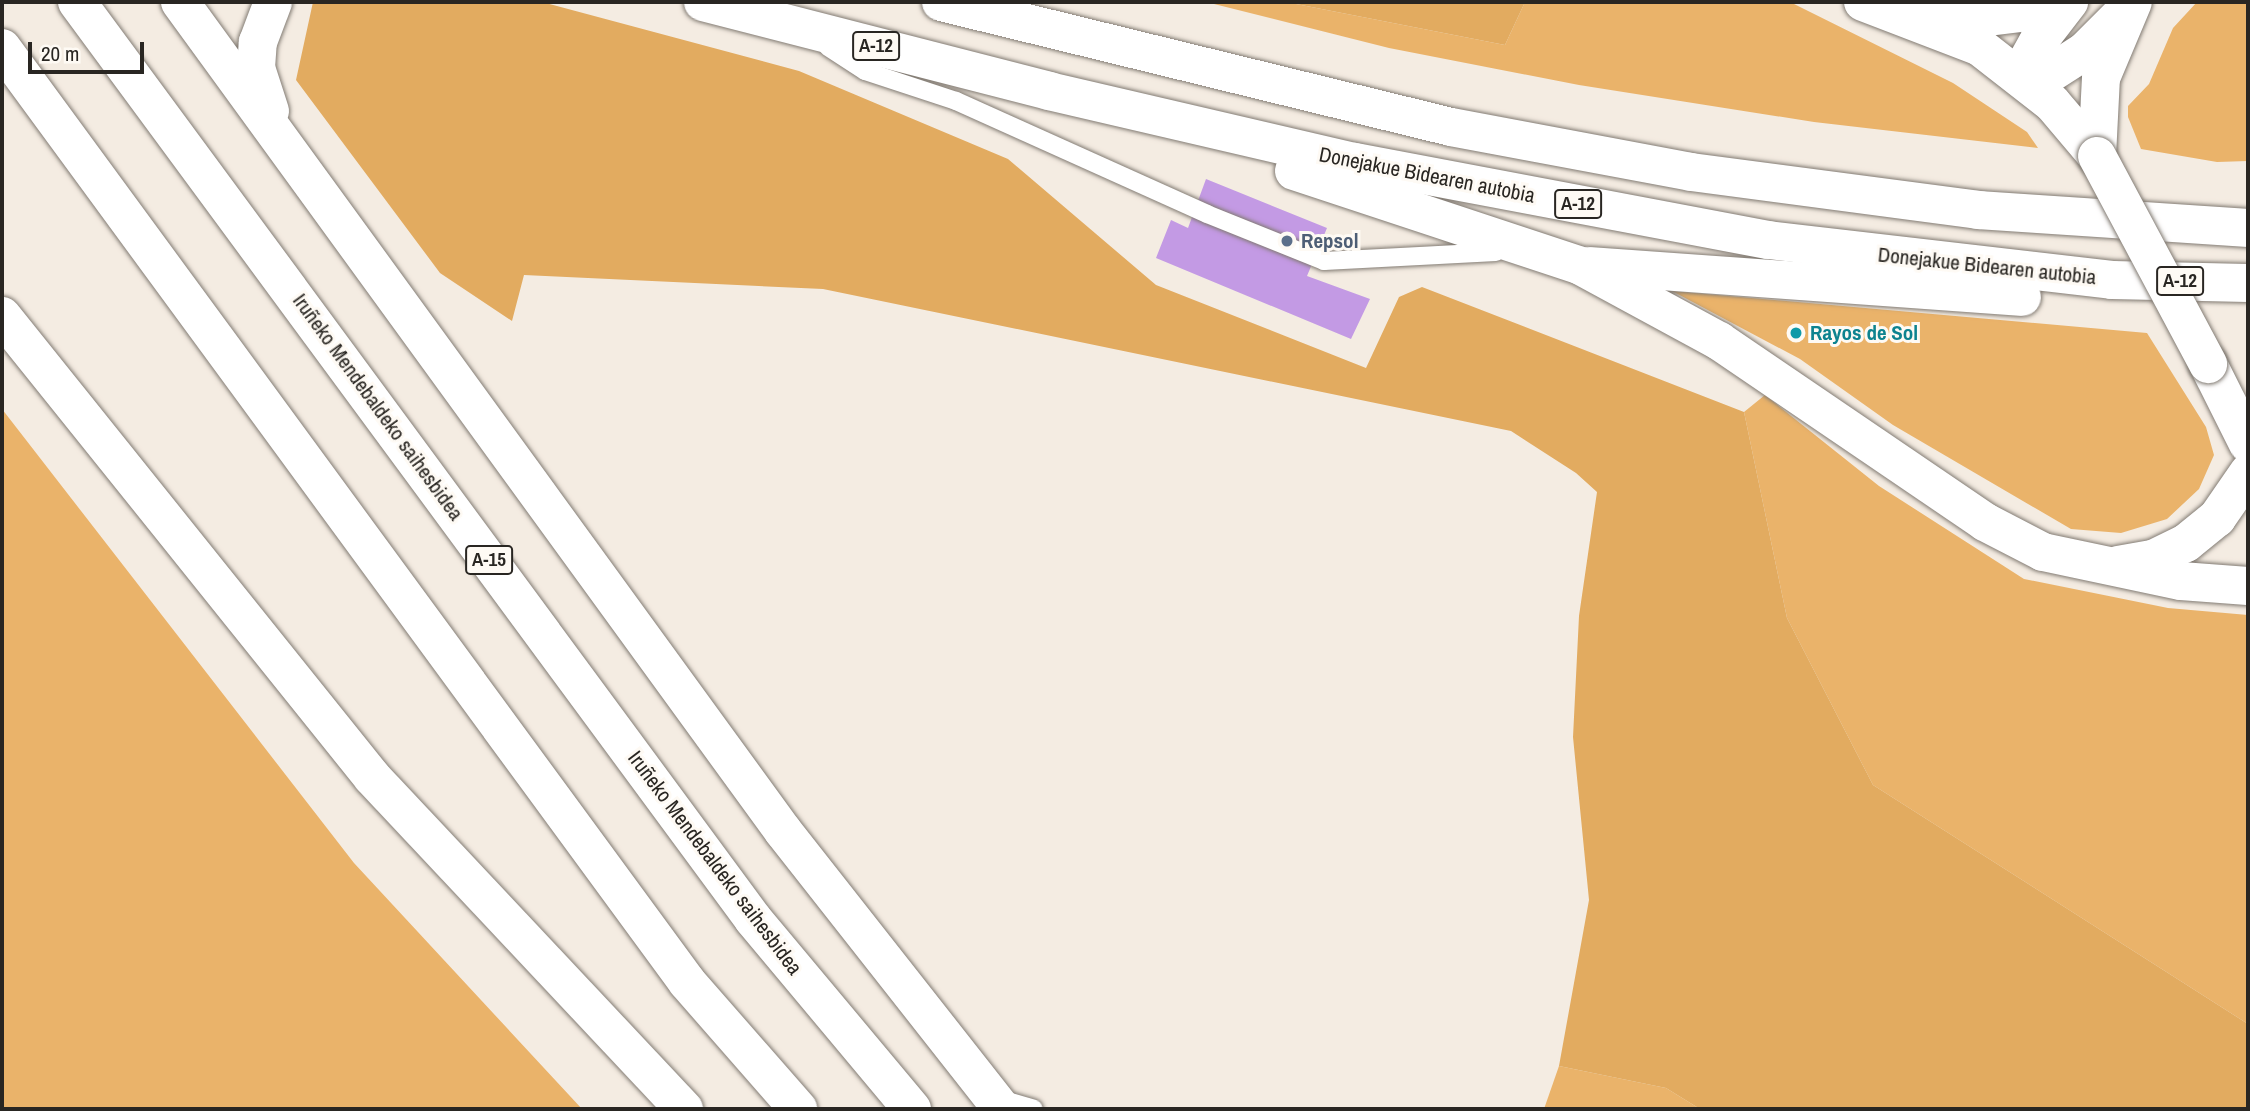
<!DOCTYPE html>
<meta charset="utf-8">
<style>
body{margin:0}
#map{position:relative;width:2250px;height:1111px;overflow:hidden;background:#f4ece2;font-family:"Archivo Narrow",sans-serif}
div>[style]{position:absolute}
.green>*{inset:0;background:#eab36a}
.forest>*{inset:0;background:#e2ab60}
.building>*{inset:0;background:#c39ae4}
.roads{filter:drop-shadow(0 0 2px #827b73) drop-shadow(0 0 2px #827b73)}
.lane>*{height:18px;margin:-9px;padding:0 9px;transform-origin:9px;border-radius:9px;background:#fff}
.secondary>*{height:38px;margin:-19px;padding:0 19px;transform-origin:19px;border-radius:19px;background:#fff}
.highway>*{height:38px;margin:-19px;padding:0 19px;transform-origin:19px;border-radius:19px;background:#fff}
.bridges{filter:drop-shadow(0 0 2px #827b73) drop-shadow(0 0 2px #827b73)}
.secondary-bridge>*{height:38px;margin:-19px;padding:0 19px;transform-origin:19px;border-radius:19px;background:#fff}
.dots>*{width:19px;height:19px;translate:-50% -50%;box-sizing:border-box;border:4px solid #fefaf4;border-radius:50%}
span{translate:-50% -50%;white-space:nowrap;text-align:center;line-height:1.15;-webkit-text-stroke:6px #fefaf4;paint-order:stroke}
.shield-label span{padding:2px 5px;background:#fefaf4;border:2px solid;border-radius:5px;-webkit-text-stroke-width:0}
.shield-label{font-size:19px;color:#292622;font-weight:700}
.street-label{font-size:21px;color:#292622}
.service-label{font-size:21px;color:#4e5e75;font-weight:700}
.left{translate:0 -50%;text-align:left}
.culture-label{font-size:21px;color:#0d838f;font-weight:700}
.frame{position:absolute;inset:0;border:4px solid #292622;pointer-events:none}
.scale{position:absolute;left:28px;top:42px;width:116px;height:32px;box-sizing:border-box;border:4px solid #292622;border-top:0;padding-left:9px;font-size:21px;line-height:24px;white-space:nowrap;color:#292622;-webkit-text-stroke:5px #fefaf4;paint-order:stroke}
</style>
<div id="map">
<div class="green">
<div style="clip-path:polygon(1206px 2px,1286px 2px,1505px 45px,1525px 2px,1790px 2px,1953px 83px,2027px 132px,2038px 148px,1814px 122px,1579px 85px,1389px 48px)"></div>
<div style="clip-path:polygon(2197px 2px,2248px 2px,2248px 161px,2217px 162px,2141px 149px,2128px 117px,2128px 106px,2149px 84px,2173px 28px)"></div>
<div style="clip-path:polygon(1672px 291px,2147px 333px,2206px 427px,2214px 455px,2199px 489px,2167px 519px,2121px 533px,2071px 529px,1893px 425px,1800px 359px)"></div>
<div style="clip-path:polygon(1765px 395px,1879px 486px,2024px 579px,2168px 608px,2248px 615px,2248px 1024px,1873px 785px,1787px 618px,1744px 412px)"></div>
<div style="clip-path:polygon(2px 409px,354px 863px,582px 1109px,2px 1109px)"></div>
<div style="clip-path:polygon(1559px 1066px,1666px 1088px,1700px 1109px,1544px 1109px)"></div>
</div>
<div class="forest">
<div style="clip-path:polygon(313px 2px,542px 2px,799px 71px,1008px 159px,1156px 285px,1366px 368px,1399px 297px,1422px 287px,1744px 412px,1787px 618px,1873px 785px,2248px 1024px,2248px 1109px,1700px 1109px,1666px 1088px,1559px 1066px,1589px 900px,1573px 737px,1579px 616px,1597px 492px,1576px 473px,1511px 431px,823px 289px,524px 275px,512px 321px,440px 273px,296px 80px)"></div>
<div style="clip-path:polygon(1286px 2px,1525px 2px,1505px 45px)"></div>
</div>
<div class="building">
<div style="clip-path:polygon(1206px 179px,1327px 228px,1307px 276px,1370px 299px,1351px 339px,1156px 258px,1171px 220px,1188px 228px)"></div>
</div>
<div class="roads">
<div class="lane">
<div style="left:828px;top:47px;width:44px;rotate:33deg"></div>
<div style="left:865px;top:71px;width:96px;rotate:18.2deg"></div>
<div style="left:956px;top:101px;width:275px;rotate:24.2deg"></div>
<div style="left:1207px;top:214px;width:126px;rotate:21.9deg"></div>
<div style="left:1324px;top:261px;width:172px;rotate:-3deg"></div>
<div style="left:1000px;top:1099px;width:35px;rotate:16deg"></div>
</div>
<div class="secondary">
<div style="left:1863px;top:2px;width:125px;rotate:21deg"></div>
<div style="left:1980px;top:47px;width:91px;rotate:37.9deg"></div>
<div style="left:2052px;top:103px;width:70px;rotate:49.7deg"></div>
<div style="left:2208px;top:364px;width:89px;rotate:63.4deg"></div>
</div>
<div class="highway">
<div style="left:77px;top:2px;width:1139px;rotate:53.6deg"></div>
<div style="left:753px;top:919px;width:248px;rotate:50.1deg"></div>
<div style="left:180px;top:2px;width:1025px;rotate:53.97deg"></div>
<div style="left:783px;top:831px;width:354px;rotate:51.8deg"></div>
<div style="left:703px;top:2px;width:357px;rotate:14.4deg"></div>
<div style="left:1049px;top:91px;width:314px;rotate:13.1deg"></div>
<div style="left:1355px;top:162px;width:420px;rotate:10.7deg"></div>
<div style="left:1768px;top:240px;width:346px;rotate:6.6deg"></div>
<div style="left:2112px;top:280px;width:136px;rotate:1.3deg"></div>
<div style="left:941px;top:2px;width:525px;rotate:13.77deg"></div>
<div style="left:1451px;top:127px;width:244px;rotate:10.6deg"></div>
<div style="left:1691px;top:172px;width:290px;rotate:7.5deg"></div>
<div style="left:1978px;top:210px;width:271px;rotate:3.8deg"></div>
<div style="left:1916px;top:20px;width:56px;rotate:-1deg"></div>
<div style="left:1972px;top:19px;width:74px;rotate:-7deg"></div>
<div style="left:2045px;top:10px;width:18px;rotate:-27deg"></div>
<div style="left:2px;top:48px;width:1158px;rotate:53.74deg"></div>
<div style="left:687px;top:982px;width:169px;rotate:48.8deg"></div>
<div style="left:2020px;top:74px;width:37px;rotate:-61deg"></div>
<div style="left:2038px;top:42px;width:51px;rotate:-52.2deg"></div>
<div style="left:2032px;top:85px;width:63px;rotate:-32.7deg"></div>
<div style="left:2085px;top:51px;width:47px;rotate:-45deg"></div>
<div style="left:270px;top:111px;width:45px;rotate:-108deg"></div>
<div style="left:256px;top:68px;width:26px;rotate:-86deg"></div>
<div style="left:258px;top:42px;width:43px;rotate:-69.4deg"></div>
<div style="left:2097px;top:156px;width:78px;rotate:-87.1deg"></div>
<div style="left:2101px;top:78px;width:82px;rotate:-67.2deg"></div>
<div style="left:1294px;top:171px;width:302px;rotate:18.3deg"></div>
<div style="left:1581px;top:266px;width:157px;rotate:28.5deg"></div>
<div style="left:1719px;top:341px;width:322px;rotate:34.2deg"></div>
<div style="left:1985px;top:522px;width:65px;rotate:27.3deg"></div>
<div style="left:2043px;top:552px;width:141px;rotate:11.9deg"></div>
<div style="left:2181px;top:581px;width:67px;rotate:4.3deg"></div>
<div style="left:1590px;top:266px;width:433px;rotate:4.1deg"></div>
<div style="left:2px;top:316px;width:591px;rotate:51.25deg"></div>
<div style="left:372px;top:777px;width:456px;rotate:46.8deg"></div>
<div style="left:2118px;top:565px;width:36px;rotate:-10deg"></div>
<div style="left:2153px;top:559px;width:37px;rotate:-26deg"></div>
<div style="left:2186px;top:543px;width:40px;rotate:-39deg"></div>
<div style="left:2217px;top:518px;width:55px;rotate:-55.4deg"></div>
</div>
</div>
<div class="bridges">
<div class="secondary-bridge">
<div style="left:2097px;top:156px;width:236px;rotate:61.9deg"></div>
</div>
</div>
<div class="dots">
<div style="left:1287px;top:241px;background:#5c6f8a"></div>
<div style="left:1796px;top:333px;background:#0f9aa8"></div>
</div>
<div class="shield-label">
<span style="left:876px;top:46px">A-12</span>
<span style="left:1578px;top:204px">A-12</span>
<span style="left:2180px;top:281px">A-12</span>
<span style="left:489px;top:560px">A-15</span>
</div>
<div class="street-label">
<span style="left:1427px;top:175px;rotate:11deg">Donejakue Bidearen autobia</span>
<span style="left:1987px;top:266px;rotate:6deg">Donejakue Bidearen autobia</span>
<span style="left:378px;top:407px;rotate:54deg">Iruñeko Mendebaldeko saihesbidea</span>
<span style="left:715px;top:863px;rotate:53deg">Iruñeko Mendebaldeko saihesbidea</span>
</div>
<div class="service-label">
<span class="left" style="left:1301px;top:241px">Repsol</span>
</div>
<div class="culture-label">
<span class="left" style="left:1810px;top:333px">Rayos de Sol</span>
</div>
<div class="frame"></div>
<div class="scale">20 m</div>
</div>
